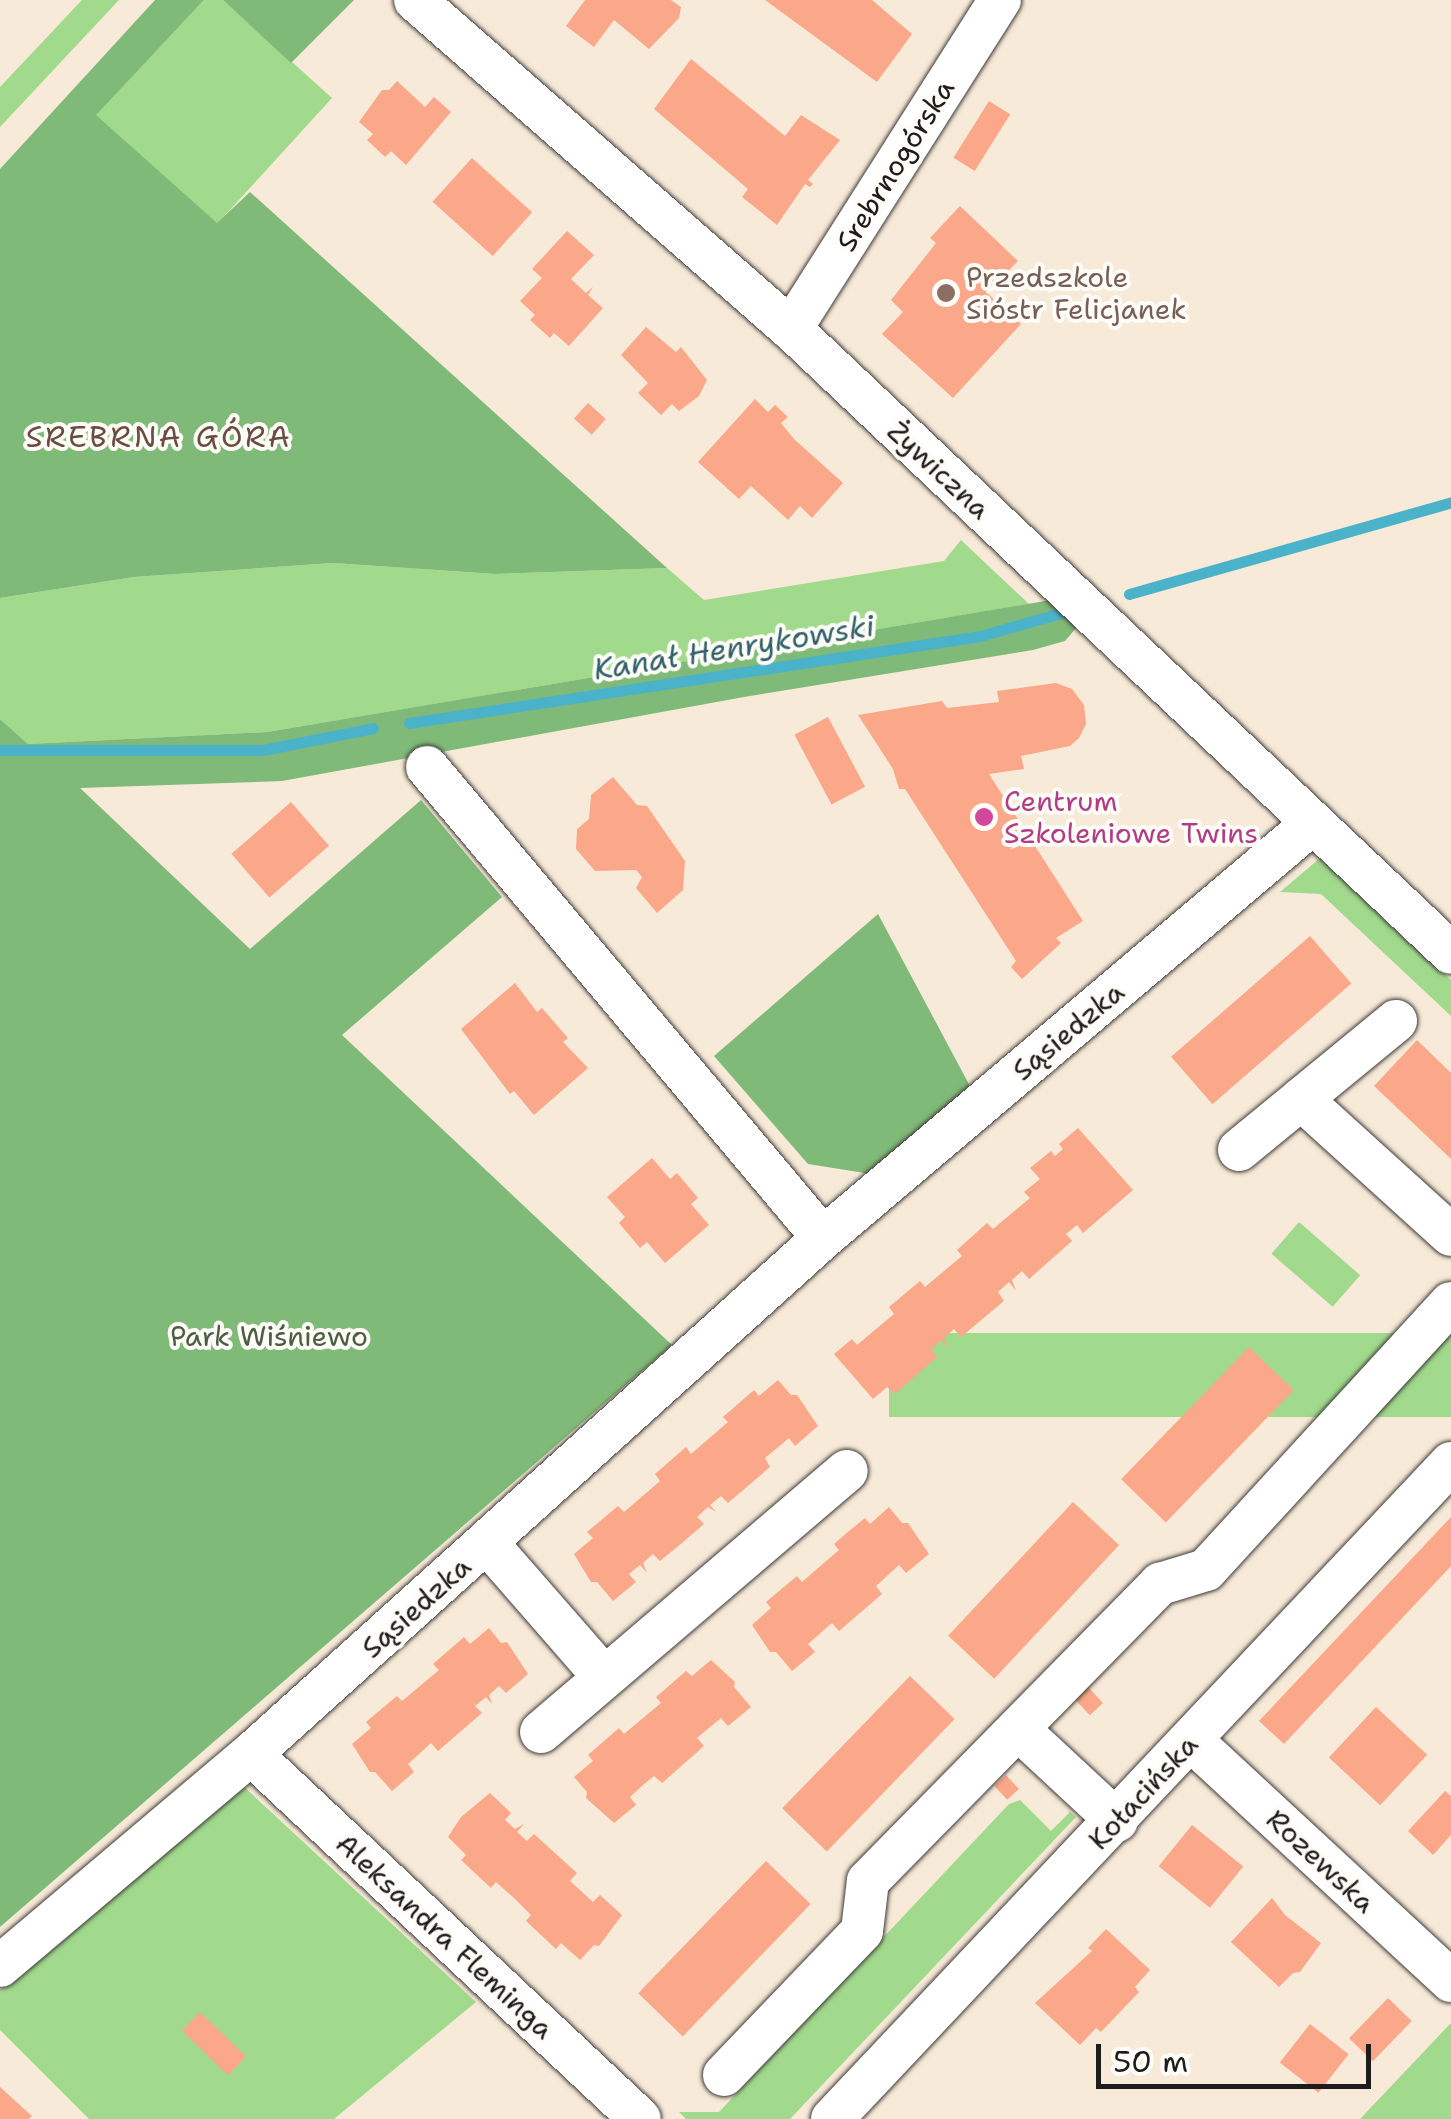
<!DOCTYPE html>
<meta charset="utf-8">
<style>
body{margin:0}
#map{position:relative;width:1451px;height:2119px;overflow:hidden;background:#f8ead8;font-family:"Shantell Sans",sans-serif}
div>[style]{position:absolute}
.green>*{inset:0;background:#a1da8d;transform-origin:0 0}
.forest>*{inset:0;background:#80ba78}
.stream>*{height:11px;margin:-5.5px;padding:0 5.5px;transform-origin:5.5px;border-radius:5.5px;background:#4bb3c9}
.building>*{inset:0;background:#faa889;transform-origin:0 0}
.roads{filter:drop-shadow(0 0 2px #3d3b38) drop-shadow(0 0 2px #3d3b38)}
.minor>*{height:42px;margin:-21px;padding:0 21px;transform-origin:21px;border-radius:21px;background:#fff}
.dots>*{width:28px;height:28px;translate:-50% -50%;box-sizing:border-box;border:5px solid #fdfcf7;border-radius:50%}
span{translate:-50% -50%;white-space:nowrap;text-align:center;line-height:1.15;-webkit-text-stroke:8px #fdfcf7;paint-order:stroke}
.street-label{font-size:28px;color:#1c1c1c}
.education-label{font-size:28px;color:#785e54}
.left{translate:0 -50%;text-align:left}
.hotel-label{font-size:28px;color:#b23c85}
.park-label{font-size:28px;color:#4b5e44}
.neighbourhood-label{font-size:30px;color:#6a4d42;letter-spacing:2.5px}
.water-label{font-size:30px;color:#31606a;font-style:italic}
.scale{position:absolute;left:1096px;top:2044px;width:275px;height:45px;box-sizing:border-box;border:5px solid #1c1c1c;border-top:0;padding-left:12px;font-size:30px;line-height:35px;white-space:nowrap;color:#1c1c1c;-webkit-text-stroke:8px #fdfcf7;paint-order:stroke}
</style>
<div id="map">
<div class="green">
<div style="clip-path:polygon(82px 0,119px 0,0 127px,0 87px)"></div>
<div style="clip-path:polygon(204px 0,223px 0,332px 98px,217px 224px,95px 115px)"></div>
<div style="clip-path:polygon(961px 540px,1029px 604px,267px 732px,28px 744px,0 719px,0 598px,134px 577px,333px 563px,495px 574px,667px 568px,704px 600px,944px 561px)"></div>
<div style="clip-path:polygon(1320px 858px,1451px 980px,1451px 1016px,1321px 894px,1280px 892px)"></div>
<div style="left:1299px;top:1222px;width:81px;height:42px;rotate:41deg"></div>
<div style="left:1451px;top:1333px;width:84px;height:562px;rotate:90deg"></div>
<div style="clip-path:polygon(242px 1785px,476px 2002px,334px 2119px,89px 2119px,0 2030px,0 1990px)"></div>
<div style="clip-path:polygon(1020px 1800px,1051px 1831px,1070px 1812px,1076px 1817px,790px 2119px,686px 2119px,679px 2112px,719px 2112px,1009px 1804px)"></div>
<div style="clip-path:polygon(1451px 2023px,1451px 2119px,1360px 2119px)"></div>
</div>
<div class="forest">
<div style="clip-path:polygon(155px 0,204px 0,96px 115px,217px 223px,250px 192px,667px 568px,495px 574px,333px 563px,134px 577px,0 598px,0 169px)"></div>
<div style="clip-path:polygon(223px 0,354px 0,291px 63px)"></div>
<div style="clip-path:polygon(1051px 600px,1077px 627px,1065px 641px,1033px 650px,744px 697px,282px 781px,80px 788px,250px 949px,421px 800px,502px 897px,342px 1035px,672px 1345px,0 1927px,0 719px,28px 744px,267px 732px)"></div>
<div style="clip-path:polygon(878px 914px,971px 1088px,871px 1174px,808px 1164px,714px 1056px)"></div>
</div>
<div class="stream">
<div style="left:1129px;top:594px;width:335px;rotate:-15.9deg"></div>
<div style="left:409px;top:723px;width:578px;rotate:-8.66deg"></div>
<div style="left:980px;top:636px;width:87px;rotate:-15.9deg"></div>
<div style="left:0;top:750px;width:263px"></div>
<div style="left:263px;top:750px;width:112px;rotate:-11.3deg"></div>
</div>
<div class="building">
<div style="clip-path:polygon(585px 0,671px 0,681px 7px,679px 18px,649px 49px,614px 20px,594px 47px,566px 26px)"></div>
<div style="clip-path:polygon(765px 0,872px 0,912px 34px,877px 82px)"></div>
<div style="clip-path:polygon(691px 59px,785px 136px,801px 115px,840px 140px,808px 180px,813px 184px,810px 187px,805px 184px,777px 225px,742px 197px,748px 189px,654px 109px)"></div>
<div style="clip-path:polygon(397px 81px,425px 107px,434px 97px,451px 112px,406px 165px,391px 151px,385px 157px,367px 140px,373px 134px,359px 122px,382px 90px,389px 90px)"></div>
<div style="left:989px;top:101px;width:25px;height:67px;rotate:32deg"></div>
<div style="left:472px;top:158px;width:81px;height:59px;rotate:42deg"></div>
<div style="clip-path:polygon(960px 206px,1018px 261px,987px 293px,1021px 324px,953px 398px,882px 334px,903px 312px,891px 300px,936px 243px,930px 238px)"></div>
<div style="clip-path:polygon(567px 231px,594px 255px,571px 279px,586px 293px,593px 287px,588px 295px,603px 308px,569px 346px,554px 333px,550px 338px,530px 320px,535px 315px,520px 301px,542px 278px,532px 269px)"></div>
<div style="clip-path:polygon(646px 327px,676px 352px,681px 347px,707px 380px,699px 396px,679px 411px,672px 404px,661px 415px,638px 393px,648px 383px,621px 355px)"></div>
<div style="clip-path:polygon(755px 399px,768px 412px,775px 405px,788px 417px,781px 423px,794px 439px,843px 483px,812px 518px,800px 506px,788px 520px,751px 486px,739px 499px,698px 462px)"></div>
<div style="left:588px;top:403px;width:24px;height:21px;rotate:42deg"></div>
<div style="clip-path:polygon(1056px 683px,1072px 689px,1084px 705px,1086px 724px,1079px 738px,1070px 746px,1021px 756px,1024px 769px,989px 774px,1083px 921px,1056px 938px,1061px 943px,1022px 979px,1011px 967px,1016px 961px,905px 789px,899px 789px,893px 769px,858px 715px,942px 701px,947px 708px,999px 702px,997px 691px)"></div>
<div style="left:828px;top:717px;width:79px;height:38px;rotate:62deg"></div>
<div style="clip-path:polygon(613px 777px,637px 805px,647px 806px,685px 861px,683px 890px,657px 913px,636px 888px,642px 877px,636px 870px,595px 871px,576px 849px,577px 829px,589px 819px,591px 795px)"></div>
<div style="left:291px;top:802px;width:58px;height:79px;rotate:49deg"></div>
<div style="left:1310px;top:936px;width:63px;height:184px;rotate:49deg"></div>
<div style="clip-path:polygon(515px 983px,537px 1012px,542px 1008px,568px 1038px,563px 1042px,588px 1068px,534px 1115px,514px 1091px,510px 1094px,461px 1029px)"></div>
<div style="clip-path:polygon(1417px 1040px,1451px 1073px,1451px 1159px,1374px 1086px)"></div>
<div style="clip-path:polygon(1078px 1128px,1133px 1190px,1083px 1233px,1077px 1225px,1066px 1234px,1072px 1241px,1029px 1279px,1022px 1271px,1012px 1280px,1016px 1291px,1009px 1282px,998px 1292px,1004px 1301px,961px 1337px,954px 1329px,944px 1338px,948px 1348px,941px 1340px,931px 1349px,937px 1357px,895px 1394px,887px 1387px,873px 1399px,834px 1354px,852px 1339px,857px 1345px,894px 1314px,889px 1307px,920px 1281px,925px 1287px,962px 1256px,957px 1250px,987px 1223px,993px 1229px,1030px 1198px,1024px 1192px,1040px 1179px,1030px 1168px,1051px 1151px,1055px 1156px,1063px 1149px,1059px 1144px)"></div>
<div style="clip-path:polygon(652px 1158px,670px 1179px,677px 1173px,698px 1198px,691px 1204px,709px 1225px,665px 1263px,647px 1242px,640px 1248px,619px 1223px,625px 1217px,607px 1197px)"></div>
<div style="left:1249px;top:1347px;width:62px;height:184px;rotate:44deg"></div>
<div style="clip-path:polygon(778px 1380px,791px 1395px,797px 1395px,818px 1426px,795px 1446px,789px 1438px,765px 1458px,770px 1467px,728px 1503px,721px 1496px,710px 1505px,716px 1512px,708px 1507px,697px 1517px,704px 1524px,682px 1543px,660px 1561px,653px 1554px,643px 1563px,647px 1573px,640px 1565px,629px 1574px,636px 1582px,613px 1601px,597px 1582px,591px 1582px,574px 1554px,593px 1538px,587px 1532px,618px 1506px,624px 1512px,660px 1481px,655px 1474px,686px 1447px,691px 1454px,728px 1422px,723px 1417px,754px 1390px,759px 1396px)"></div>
<div style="left:1073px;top:1502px;width:63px;height:183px;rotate:43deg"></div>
<div style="clip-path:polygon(889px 1507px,902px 1523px,908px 1523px,929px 1554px,906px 1573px,899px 1565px,876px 1586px,882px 1594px,839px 1631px,832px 1623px,808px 1644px,815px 1652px,792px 1671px,776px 1652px,770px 1652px,752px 1625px,771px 1608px,766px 1602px,797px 1576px,802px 1582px,839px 1550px,834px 1544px,849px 1531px,865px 1518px,870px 1524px)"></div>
<div style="clip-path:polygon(1451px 1517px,1451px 1566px,1284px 1744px,1259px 1721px)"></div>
<div style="clip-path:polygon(489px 1628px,501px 1643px,507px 1642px,528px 1674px,506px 1693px,499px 1686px,489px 1695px,492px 1704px,486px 1697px,475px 1706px,482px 1713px,438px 1751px,431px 1743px,408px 1764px,414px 1772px,392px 1791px,375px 1772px,370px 1772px,352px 1744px,371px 1728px,366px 1722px,397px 1696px,402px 1701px,420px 1686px,439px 1670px,433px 1664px,464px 1637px,470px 1644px)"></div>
<div style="clip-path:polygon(711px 1660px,735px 1682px,734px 1687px,751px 1707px,728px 1726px,721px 1718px,710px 1727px,697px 1738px,704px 1746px,662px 1783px,654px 1776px,643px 1785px,630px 1797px,636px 1805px,614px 1823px,586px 1798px,587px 1792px,574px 1777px,593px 1761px,588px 1755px,619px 1728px,624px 1734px,661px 1703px,656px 1697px,686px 1671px,692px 1676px)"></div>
<div style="left:910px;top:1676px;width:62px;height:184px;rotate:44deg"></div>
<div style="left:1088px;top:1687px;width:22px;height:18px;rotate:47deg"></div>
<div style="left:1376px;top:1707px;width:70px;height:69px;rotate:43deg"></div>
<div style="left:1006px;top:1775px;width:19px;height:16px;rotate:47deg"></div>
<div style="clip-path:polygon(1445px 1791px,1451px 1796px,1451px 1835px,1433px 1855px,1408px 1831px)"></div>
<div style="clip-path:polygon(490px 1793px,511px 1813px,505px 1820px,515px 1829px,524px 1824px,517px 1832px,527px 1841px,534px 1834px,577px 1873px,570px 1881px,580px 1890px,593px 1902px,600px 1895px,622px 1915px,599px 1946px,594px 1945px,580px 1960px,561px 1943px,556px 1949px,526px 1921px,531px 1915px,514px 1898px,496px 1882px,491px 1888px,461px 1860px,466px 1855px,448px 1837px,461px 1817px)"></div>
<div style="left:1192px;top:1825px;width:66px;height:53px;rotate:39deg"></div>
<div style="left:766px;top:1861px;width:62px;height:184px;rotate:44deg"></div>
<div style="clip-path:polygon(1272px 1898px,1285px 1915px,1321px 1943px,1300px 1972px,1293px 1973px,1279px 1987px,1231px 1942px)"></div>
<div style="clip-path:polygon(1106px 1929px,1150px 1970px,1135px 1987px,1139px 1992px,1101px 2032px,1096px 2028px,1080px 2045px,1035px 2003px,1092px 1951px,1088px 1948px)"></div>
<div style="left:1388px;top:1998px;width:33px;height:56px;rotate:44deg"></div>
<div style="left:200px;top:2012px;width:64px;height:26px;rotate:44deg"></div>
<div style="left:1310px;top:2024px;width:49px;height:49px;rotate:38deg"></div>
<div style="clip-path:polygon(0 2087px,32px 2116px,29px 2119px,0 2119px)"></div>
</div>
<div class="roads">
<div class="minor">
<div style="left:415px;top:0;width:500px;rotate:41.2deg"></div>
<div style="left:791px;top:329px;width:908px;rotate:43.39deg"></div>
<div style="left:791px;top:329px;width:390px;rotate:-57.6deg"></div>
<div style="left:427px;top:767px;width:615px;rotate:49.94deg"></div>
<div style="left:1301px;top:1099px;width:123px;rotate:-39.4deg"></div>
<div style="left:1239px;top:1150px;width:80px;rotate:-39.4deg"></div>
<div style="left:1301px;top:1099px;width:202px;rotate:42.2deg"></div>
<div style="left:488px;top:1544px;width:175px;rotate:48.9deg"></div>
<div style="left:1018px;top:1729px;width:135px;rotate:42.9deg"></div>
<div style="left:541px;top:1732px;width:402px;rotate:-40.5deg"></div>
<div style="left:1191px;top:1740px;width:355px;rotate:42.8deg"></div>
<div style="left:251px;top:1754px;width:533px;rotate:43.18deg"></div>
<div style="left:0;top:1966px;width:329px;rotate:-40.2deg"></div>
<div style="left:251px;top:1754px;width:770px;rotate:-42.05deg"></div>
<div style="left:823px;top:1238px;width:642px;rotate:-40.26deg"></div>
<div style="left:724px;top:2075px;width:199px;rotate:-46.2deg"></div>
<div style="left:862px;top:1931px;width:50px;rotate:-83.2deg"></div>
<div style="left:868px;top:1881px;width:417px;rotate:-45.5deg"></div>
<div style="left:1160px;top:1584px;width:48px;rotate:-16.9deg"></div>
<div style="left:1206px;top:1570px;width:362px;rotate:-47.5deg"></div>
<div style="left:832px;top:2119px;width:902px;rotate:-46.66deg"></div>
</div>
</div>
<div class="dots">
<div style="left:946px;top:293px;background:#8d6e63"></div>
<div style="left:984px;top:817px;background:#d1479c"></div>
</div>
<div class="street-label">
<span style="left:895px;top:165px;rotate:-58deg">Srebrnogórska</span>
<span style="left:939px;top:470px;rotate:43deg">Żywiczna</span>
<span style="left:1068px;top:1031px;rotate:-40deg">Sąsiedzka</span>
<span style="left:416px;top:1607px;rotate:-42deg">Sąsiedzka</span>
<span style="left:1143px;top:1792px;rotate:-47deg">Kołacińska</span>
<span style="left:1321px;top:1861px;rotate:43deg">Rozewska</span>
<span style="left:445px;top:1936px;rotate:43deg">Aleksandra Fleminga</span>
</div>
<div class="education-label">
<span class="left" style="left:966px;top:293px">Przedszkole<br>Sióstr Felicjanek</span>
</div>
<div class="hotel-label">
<span class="left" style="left:1004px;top:817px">Centrum<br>Szkoleniowe Twins</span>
</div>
<div class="park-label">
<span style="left:269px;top:1336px">Park Wiśniewo</span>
</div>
<div class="neighbourhood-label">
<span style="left:159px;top:437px">SREBRNA GÓRA</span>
</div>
<div class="water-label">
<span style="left:734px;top:648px;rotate:-9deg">Kanał Henrykowski</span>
</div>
<div class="scale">50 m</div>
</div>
